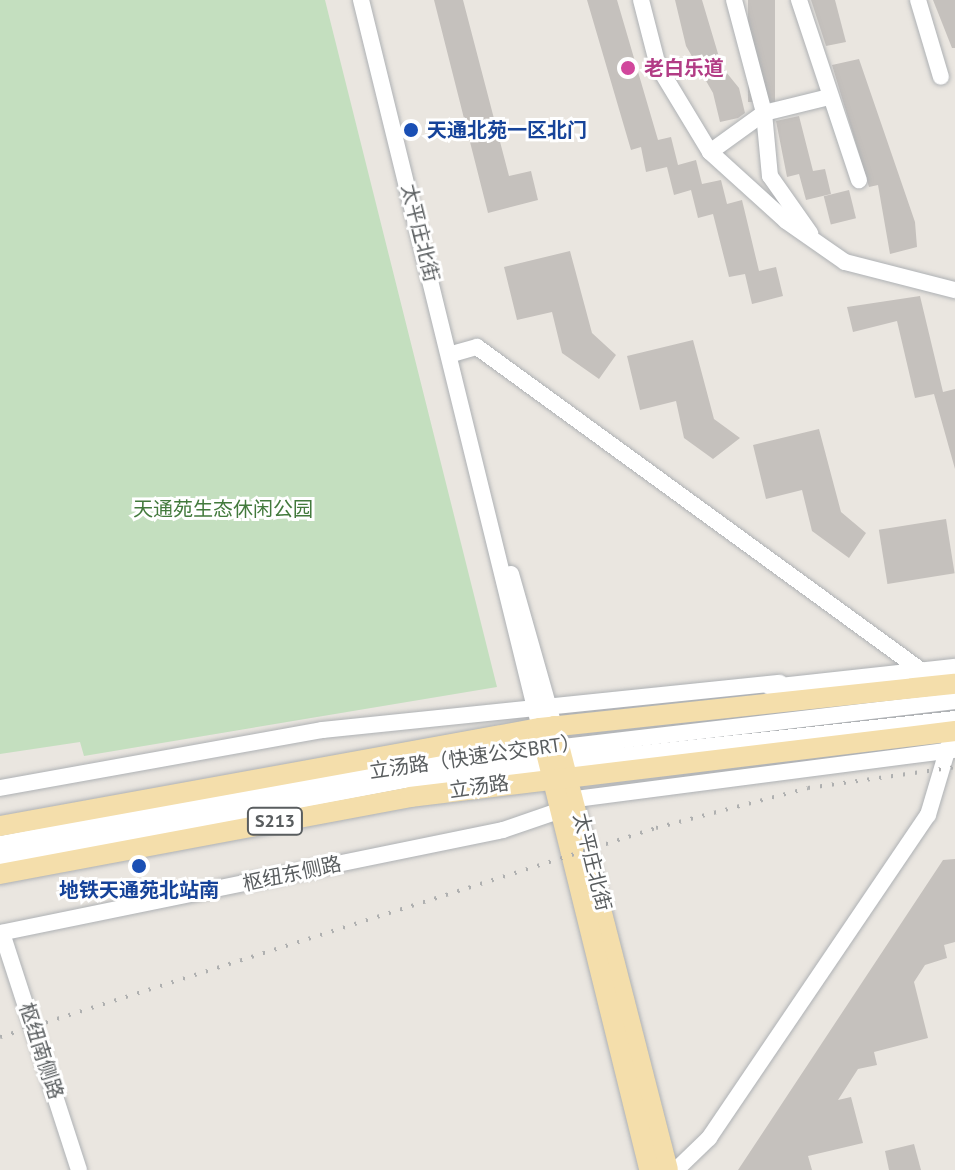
<!DOCTYPE html>
<meta charset="utf-8">
<style>
body{margin:0}
#map{position:relative;width:955px;height:1170px;overflow:hidden;background:#eae6e0;font-family:"PT Sans","Noto Sans SC",sans-serif}
div>[style]{position:absolute}
.green>*{inset:0;background:#c4dfbf}
.building>*{inset:0;background:#c5c1bd;transform-origin:0 0}
.roads{filter:drop-shadow(0 0 2px #aeb1b4) drop-shadow(0 0 2px #aeb1b4)}
.minor>*{height:16px;margin:-8px;padding:0 8px;transform-origin:8px;border-radius:8px;background:#fff}
.major>*{height:20px;margin:-10px;padding:0 10px;transform-origin:10px;border-radius:10px;background:#f4deab}
.rail>*{height:4px;margin-top:-2px;transform-origin:0;background:repeating-linear-gradient(90deg,#afb0b0 0 2px,transparent 0 12px)}
.dots>*{width:22px;height:22px;translate:-50% -50%;box-sizing:border-box;border:4px solid #fff;border-radius:50%}
span{translate:-50% -50%;white-space:nowrap;text-align:center;line-height:1.15;-webkit-text-stroke:6px #fff;paint-order:stroke}
.shield-label span{padding:2px 6px;background:#fff;border:2px solid;border-radius:6px;-webkit-text-stroke-width:0}
.shield-label{font-size:18px;color:#595d5f;font-weight:700}
.hotel-label{font-size:20px;color:#b23c85;font-weight:700}
.left{translate:0 -50%;text-align:left}
.transit-label{font-size:20px;color:#164399;font-weight:700}
.street-label{font-size:20px;color:#595d5f}
.park-label{font-size:20px;color:#437a3d}
</style>
<div id="map">
<div class="green">
<div style="clip-path:polygon(0 0,325px 0,497px 687px,84px 756px,80px 742px,0 754px)"></div>
</div>
<div class="building">
<div style="clip-path:polygon(434px 0,463px 0,509px 176px,531px 171px,538px 200px,488px 213px)"></div>
<div style="clip-path:polygon(587px 0,617px 0,658px 140px,671px 137px,678px 165px,696px 160px,702px 184px,721px 180px,727px 204px,742px 200px,759px 271px,776px 267px,783px 296px,752px 304px,745px 274px,729px 277px,713px 214px,698px 218px,691px 190px,674px 195px,667px 167px,646px 172px,641px 147px,631px 150px)"></div>
<div style="clip-path:polygon(675px 0,702px 0,722px 67px,739px 88px,745px 113px,738px 118px,720px 122px,713px 93px,686px 46px)"></div>
<div style="left:748px;top:0;width:27px;height:102px"></div>
<div style="clip-path:polygon(811px 0,835px 0,846px 42px,826px 46px)"></div>
<div style="clip-path:polygon(933px 0,955px 0,955px 48px,952px 48px)"></div>
<div style="clip-path:polygon(859px 59px,915px 222px,917px 247px,890px 254px,878px 185px,869px 187px,832px 65px)"></div>
<div style="clip-path:polygon(799px 116px,813px 171px,825px 169px,831px 194px,806px 200px,799px 174px,787px 177px,776px 121px)"></div>
<div style="left:849px;top:190px;width:29px;height:26px;rotate:76deg"></div>
<div style="clip-path:polygon(570px 251px,592px 333px,616px 355px,599px 379px,562px 353px,552px 312px,517px 320px,504px 267px)"></div>
<div style="clip-path:polygon(920px 296px,943px 392px,955px 389px,955px 469px,934px 394px,915px 398px,897px 321px,853px 332px,847px 307px)"></div>
<div style="clip-path:polygon(693px 340px,714px 419px,740px 438px,713px 459px,684px 438px,676px 401px,640px 410px,627px 356px)"></div>
<div style="clip-path:polygon(819px 429px,841px 512px,866px 533px,849px 558px,812px 531px,802px 490px,766px 499px,753px 445px)"></div>
<div style="left:946px;top:519px;width:55px;height:68px;rotate:81deg"></div>
<div style="clip-path:polygon(955px 859px,955px 942px,944px 945px,947px 958px,925px 965px,914px 982px,928px 1038px,874px 1052px,877px 1065px,858px 1069px,838px 1100px,851px 1097px,863px 1143px,808px 1156px,812px 1170px,738px 1170px,943px 860px)"></div>
<div style="clip-path:polygon(914px 1144px,921px 1170px,889px 1170px,885px 1151px)"></div>
</div>
<div class="roads">
<div class="minor">
<div style="left:361px;top:0;width:750px;rotate:76.19deg"></div>
<div style="left:641px;top:0;width:68px;rotate:75.6deg"></div>
<div style="left:658px;top:66px;width:100px;rotate:58.8deg"></div>
<div style="left:710px;top:152px;width:103px;rotate:42.2deg"></div>
<div style="left:786px;top:221px;width:72px;rotate:34.8deg"></div>
<div style="left:845px;top:262px;width:114px;rotate:14.3deg"></div>
<div style="left:734px;top:0;width:117px;rotate:75.1deg"></div>
<div style="left:764px;top:113px;width:63px;rotate:84.6deg"></div>
<div style="left:770px;top:176px;width:70px;rotate:54.9deg"></div>
<div style="left:799px;top:0;width:190px;rotate:71.6deg"></div>
<div style="left:918px;top:0;width:80px;rotate:73.4deg"></div>
<div style="left:710px;top:152px;width:67px;rotate:-35.8deg"></div>
<div style="left:764px;top:113px;width:67px;rotate:-13.8deg"></div>
<div style="left:452px;top:354px;width:26px;rotate:-16deg"></div>
<div style="left:477px;top:347px;width:547px;rotate:36.07deg"></div>
<div style="left:511px;top:574px;width:158px;rotate:74.2deg"></div>
<div style="left:770px;top:687px;width:186px;rotate:-6.2deg"></div>
<div style="left:0;top:788px;width:328px;rotate:-10.2deg"></div>
<div style="left:323px;top:730px;width:459px;rotate:-5.9deg"></div>
<div style="left:566px;top:789px;width:14px;rotate:45deg"></div>
<div style="left:576px;top:799px;width:382px;rotate:-7.4deg"></div>
<div style="left:0;top:844px;width:409px;rotate:-11deg"></div>
<div style="left:402px;top:766px;width:557px;rotate:-6.7deg"></div>
<div style="left:0;top:858px;width:412px;rotate:-10.9deg"></div>
<div style="left:405px;top:780px;width:553px;rotate:-6.33deg"></div>
<div style="left:0;top:933px;width:513px;rotate:-11.57deg"></div>
<div style="left:503px;top:830px;width:68px;rotate:-19deg"></div>
<div style="left:2px;top:933px;width:249px;rotate:72deg"></div>
<div style="left:676px;top:1170px;width:46px;rotate:-44.1deg"></div>
<div style="left:709px;top:1138px;width:390px;rotate:-55.9deg"></div>
<div style="left:928px;top:815px;width:88px;rotate:-73.4deg"></div>
</div>
<div class="major">
<div style="left:554px;top:726px;width:458px;rotate:75.6deg"></div>
<div style="left:540px;top:728px;width:455px;rotate:76.1deg"></div>
<div style="left:0;top:826px;width:549px;rotate:-10.29deg"></div>
<div style="left:540px;top:728px;width:417px;rotate:-6.1deg"></div>
<div style="left:0;top:874px;width:417px;rotate:-10.6deg"></div>
<div style="left:410px;top:797px;width:549px;rotate:-6.9deg"></div>
</div>
</div>
<div class="rail">
<div style="left:0;top:1037px;width:688px;rotate:-17.67deg"></div>
<div style="left:656px;top:828px;width:157px;rotate:-14.7deg"></div>
<div style="left:808px;top:788px;width:148px;rotate:-8.1deg"></div>
</div>
<div class="dots">
<div style="left:628px;top:68px;background:#d1479c"></div>
<div style="left:411px;top:130px;background:#1a4fb4"></div>
<div style="left:139px;top:866px;background:#1a4fb4"></div>
</div>
<div class="shield-label">
<span style="left:275px;top:821px">S213</span>
</div>
<div class="hotel-label">
<span class="left" style="left:644px;top:68px">老白乐道</span>
</div>
<div class="transit-label">
<span class="left" style="left:427px;top:130px">天通北苑一区北门</span>
<span style="left:139px;top:890px">地铁天通苑北站南</span>
</div>
<div class="street-label">
<span style="left:420px;top:233px;rotate:76deg">太平庄北街</span>
<span style="left:475px;top:757px;rotate:-8deg">立汤路（快速公交BRT）</span>
<span style="left:479px;top:787px;rotate:-8deg">立汤路</span>
<span style="left:592px;top:862px;rotate:76deg">太平庄北街</span>
<span style="left:292px;top:874px;rotate:-12deg">枢纽东侧路</span>
<span style="left:41px;top:1051px;rotate:72deg">枢纽南侧路</span>
</div>
<div class="park-label">
<span style="left:223px;top:509px">天通苑生态休闲公园</span>
</div>
</div>
